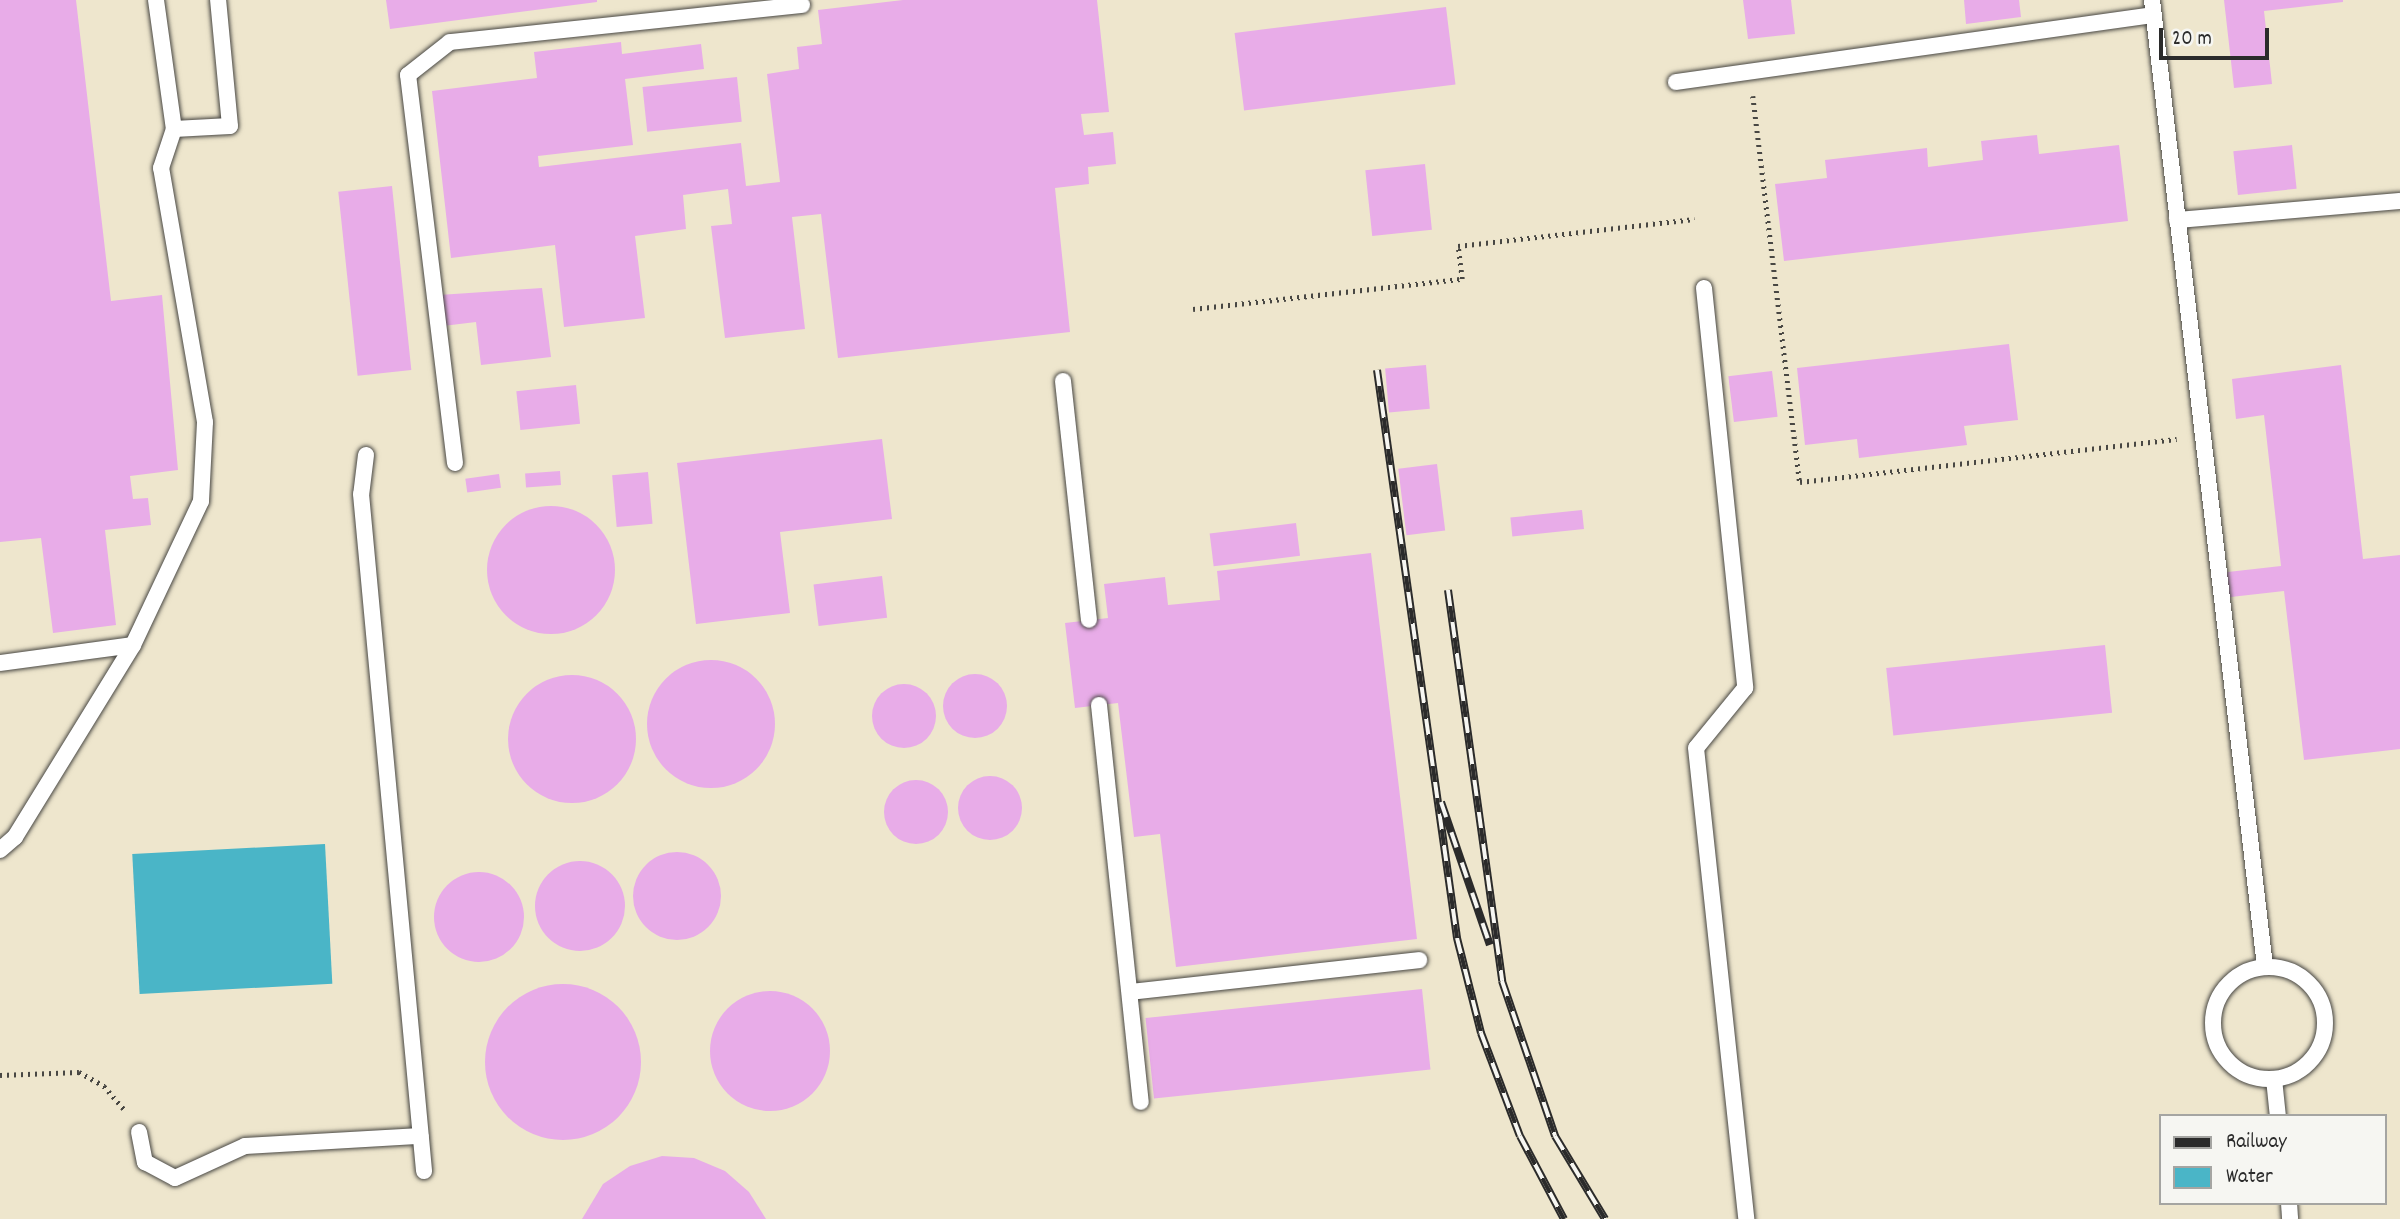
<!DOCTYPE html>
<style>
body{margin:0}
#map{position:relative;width:2400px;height:1219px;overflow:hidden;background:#eee6cd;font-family:Dekko,sans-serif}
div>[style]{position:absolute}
.water>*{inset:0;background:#4ab5c7;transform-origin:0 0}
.building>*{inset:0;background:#e8ace8;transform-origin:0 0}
.round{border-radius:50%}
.path>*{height:4.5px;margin-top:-2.25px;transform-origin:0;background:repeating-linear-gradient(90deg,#484743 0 2px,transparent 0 7px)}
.roads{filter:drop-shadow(0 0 2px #484743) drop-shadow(0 0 2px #484743)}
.service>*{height:16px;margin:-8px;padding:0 8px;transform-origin:8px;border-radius:8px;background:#fff}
.service>.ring{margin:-8px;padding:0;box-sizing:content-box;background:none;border:16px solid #fff;border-radius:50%}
.rail>*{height:8px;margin-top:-4px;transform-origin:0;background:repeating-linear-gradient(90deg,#f6f6f2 0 16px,#2b2b2b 0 32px);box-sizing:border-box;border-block:2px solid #2b2b2b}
span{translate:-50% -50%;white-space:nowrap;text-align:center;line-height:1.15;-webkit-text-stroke:5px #f6f6f2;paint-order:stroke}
.legend{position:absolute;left:2159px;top:1114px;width:228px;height:91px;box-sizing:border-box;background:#f6f6f2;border:2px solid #a5a5a2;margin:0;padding:9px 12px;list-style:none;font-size:21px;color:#2b2b2b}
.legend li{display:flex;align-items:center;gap:14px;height:35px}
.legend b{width:35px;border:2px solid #a5a5a2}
.scale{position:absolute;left:2159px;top:28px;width:110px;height:32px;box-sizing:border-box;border:4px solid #2b2b2b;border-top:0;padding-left:9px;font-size:21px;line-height:24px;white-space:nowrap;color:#2b2b2b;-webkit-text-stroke:5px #f6f6f2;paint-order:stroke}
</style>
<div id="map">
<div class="water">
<div style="left:325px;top:844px;width:140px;height:193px;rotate:87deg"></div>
</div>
<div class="building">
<div style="clip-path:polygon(0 0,76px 0,111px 301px,162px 295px,178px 470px,130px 476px,133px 499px,148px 498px,151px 525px,105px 530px,116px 625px,53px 633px,41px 538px,0 542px)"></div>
<div style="clip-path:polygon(386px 0,597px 0,597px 2px,390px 29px)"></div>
<div style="clip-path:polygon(903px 0,1097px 0,1109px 112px,1081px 114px,1084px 135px,1113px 132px,1116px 164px,1088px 167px,1089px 184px,1055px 188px,1070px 332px,838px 358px,821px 214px,792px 217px,805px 329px,725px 338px,711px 226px,732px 224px,728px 189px,683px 195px,686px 229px,635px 236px,645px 318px,564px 327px,555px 245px,451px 258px,432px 91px,537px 78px,534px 52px,621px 42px,622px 54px,701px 44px,704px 69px,625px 79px,633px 145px,538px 156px,539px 167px,741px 143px,746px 186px,780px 182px,767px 74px,799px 69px,797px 47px,822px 44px,818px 10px)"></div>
<div style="clip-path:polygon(1743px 0,1791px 0,1795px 34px,1748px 39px)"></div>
<div style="clip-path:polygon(1964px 0,2019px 0,2021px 17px,1966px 24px)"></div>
<div style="clip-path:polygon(2224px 0,2343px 0,2343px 2px,2264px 11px,2272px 84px,2234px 88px)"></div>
<div style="left:1446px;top:7px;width:78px;height:213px;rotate:83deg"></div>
<div style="left:737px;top:77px;width:45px;height:95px;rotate:84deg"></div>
<div style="clip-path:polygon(2037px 135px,2039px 154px,2119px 145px,2128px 221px,1784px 261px,1775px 184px,1827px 178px,1825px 160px,1927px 148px,1928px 167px,1983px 160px,1981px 141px)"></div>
<div style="left:2292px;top:145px;width:44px;height:59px;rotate:84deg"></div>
<div style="left:1425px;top:164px;width:66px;height:60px;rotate:84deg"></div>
<div style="left:392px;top:186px;width:185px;height:54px;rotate:84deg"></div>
<div style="clip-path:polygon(542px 288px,551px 357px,481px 365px,476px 322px,443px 326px,439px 295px)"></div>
<div style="clip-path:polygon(2009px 344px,2018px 420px,1964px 426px,1967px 445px,1859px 458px,1857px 439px,1805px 445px,1797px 368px)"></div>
<div style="left:1426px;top:365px;width:44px;height:41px;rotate:85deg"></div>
<div style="clip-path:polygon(2341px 365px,2363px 559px,2400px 555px,2400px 749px,2304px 760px,2284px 591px,2222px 598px,2219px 573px,2281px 566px,2264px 415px,2236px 419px,2232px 379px)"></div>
<div style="left:1772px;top:371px;width:46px;height:44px;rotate:83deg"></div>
<div style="left:576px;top:385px;width:39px;height:60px;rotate:84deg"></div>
<div style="clip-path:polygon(882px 439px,892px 519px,780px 532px,790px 613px,696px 624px,677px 463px)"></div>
<div style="left:1437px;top:464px;width:67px;height:39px;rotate:83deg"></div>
<div style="left:560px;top:471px;width:14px;height:35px;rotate:86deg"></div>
<div style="left:648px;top:472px;width:52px;height:36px;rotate:85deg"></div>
<div style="left:499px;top:474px;width:14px;height:34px;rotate:82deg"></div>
<div class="round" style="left:487px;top:506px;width:128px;height:128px"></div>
<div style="left:1582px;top:510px;width:19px;height:72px;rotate:84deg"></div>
<div style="left:1296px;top:523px;width:33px;height:87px;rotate:83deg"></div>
<div style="clip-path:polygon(1371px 553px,1417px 939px,1176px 967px,1160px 834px,1134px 837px,1118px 703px,1075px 708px,1065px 623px,1108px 618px,1104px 584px,1165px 577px,1168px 605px,1220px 600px,1217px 571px)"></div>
<div style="left:882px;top:576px;width:42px;height:69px;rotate:83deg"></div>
<div style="left:2105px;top:645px;width:68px;height:220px;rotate:84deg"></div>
<div class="round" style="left:647px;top:660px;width:128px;height:128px"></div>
<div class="round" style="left:943px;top:674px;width:64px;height:64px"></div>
<div class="round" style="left:508px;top:675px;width:128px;height:128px"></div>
<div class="round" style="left:872px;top:684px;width:64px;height:64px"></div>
<div class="round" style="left:958px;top:776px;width:64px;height:64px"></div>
<div class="round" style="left:884px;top:780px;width:64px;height:64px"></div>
<div class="round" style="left:633px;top:852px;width:88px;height:88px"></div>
<div class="round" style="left:535px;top:861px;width:90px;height:90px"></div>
<div class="round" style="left:434px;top:872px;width:90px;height:90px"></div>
<div class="round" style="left:485px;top:984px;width:156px;height:156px"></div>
<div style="left:1422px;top:989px;width:81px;height:278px;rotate:84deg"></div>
<div class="round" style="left:710px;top:991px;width:120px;height:120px"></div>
<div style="clip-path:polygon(662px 1156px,694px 1158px,725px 1171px,749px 1192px,766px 1219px,582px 1219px,603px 1184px,630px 1166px)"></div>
</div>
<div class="path">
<div style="left:1753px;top:96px;width:389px;rotate:83.1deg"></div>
<div style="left:1800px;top:482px;width:379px;rotate:-6.5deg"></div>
<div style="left:1193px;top:309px;width:271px;rotate:-6.4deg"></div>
<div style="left:1462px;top:279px;width:33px;rotate:-97deg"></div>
<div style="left:1458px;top:246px;width:238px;rotate:-6.5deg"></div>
<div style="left:0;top:1075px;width:79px;rotate:-2.2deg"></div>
<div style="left:79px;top:1072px;width:29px;rotate:29deg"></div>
<div style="left:104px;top:1086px;width:32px;rotate:49deg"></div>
</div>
<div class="roads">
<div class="service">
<div style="left:156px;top:0;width:130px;rotate:82.1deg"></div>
<div style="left:174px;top:129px;width:56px;rotate:-3.1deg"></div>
<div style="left:230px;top:126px;width:127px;rotate:-95.4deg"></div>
<div style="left:2152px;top:0;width:973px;rotate:83.33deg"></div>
<div style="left:1676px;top:82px;width:482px;rotate:-8deg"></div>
<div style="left:2177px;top:220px;width:224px;rotate:-4.9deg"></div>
<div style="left:1704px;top:288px;width:402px;rotate:84.1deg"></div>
<div style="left:1745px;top:688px;width:77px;rotate:129.2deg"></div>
<div style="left:1696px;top:748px;width:474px;rotate:83.9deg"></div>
<div style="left:1063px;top:381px;width:240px;rotate:83.8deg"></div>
<div style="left:366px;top:455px;width:39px;rotate:97deg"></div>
<div style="left:361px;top:494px;width:680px;rotate:84.68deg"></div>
<div style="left:455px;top:463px;width:391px;rotate:-96.9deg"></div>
<div style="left:408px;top:75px;width:53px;rotate:-38.2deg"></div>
<div style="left:450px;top:42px;width:354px;rotate:-6deg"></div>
<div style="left:0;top:663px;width:134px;rotate:-7.7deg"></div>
<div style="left:133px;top:645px;width:159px;rotate:-64.7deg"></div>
<div style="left:201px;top:501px;width:79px;rotate:-87.1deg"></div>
<div style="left:205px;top:422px;width:258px;rotate:-99.8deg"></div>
<div style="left:161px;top:168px;width:41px;rotate:-71.6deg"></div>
<div style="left:1099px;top:705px;width:399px;rotate:84deg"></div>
<div style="left:0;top:850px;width:20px;rotate:-41deg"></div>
<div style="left:15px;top:837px;width:225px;rotate:-58.4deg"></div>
<div class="ring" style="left:2213px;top:967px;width:96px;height:96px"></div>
<div style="left:1130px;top:992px;width:291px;rotate:-6.3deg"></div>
<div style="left:2274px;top:1079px;width:37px;rotate:84deg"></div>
<div style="left:139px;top:1132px;width:31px;rotate:79deg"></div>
<div style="left:145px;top:1162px;width:34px;rotate:28deg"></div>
<div style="left:175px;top:1178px;width:77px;rotate:-24.6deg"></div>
<div style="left:245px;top:1146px;width:176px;rotate:-3.3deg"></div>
<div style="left:2289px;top:1203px;width:16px;rotate:86deg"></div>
</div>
</div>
<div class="rail">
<div style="left:1377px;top:370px;width:574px;rotate:81.98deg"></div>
<div style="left:1457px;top:938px;width:98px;rotate:75.8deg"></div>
<div style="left:1481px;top:1033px;width:110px;rotate:69.3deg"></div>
<div style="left:1520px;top:1136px;width:94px;rotate:62.1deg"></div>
<div style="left:1448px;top:590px;width:395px;rotate:82.1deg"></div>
<div style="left:1502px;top:981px;width:164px;rotate:71.1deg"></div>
<div style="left:1555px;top:1136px;width:97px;rotate:58.9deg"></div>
<div style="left:1441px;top:802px;width:151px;rotate:71.1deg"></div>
</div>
<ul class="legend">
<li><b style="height:9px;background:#2b2b2b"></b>Railway</li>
<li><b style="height:19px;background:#4ab5c7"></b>Water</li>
</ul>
<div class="scale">20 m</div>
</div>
